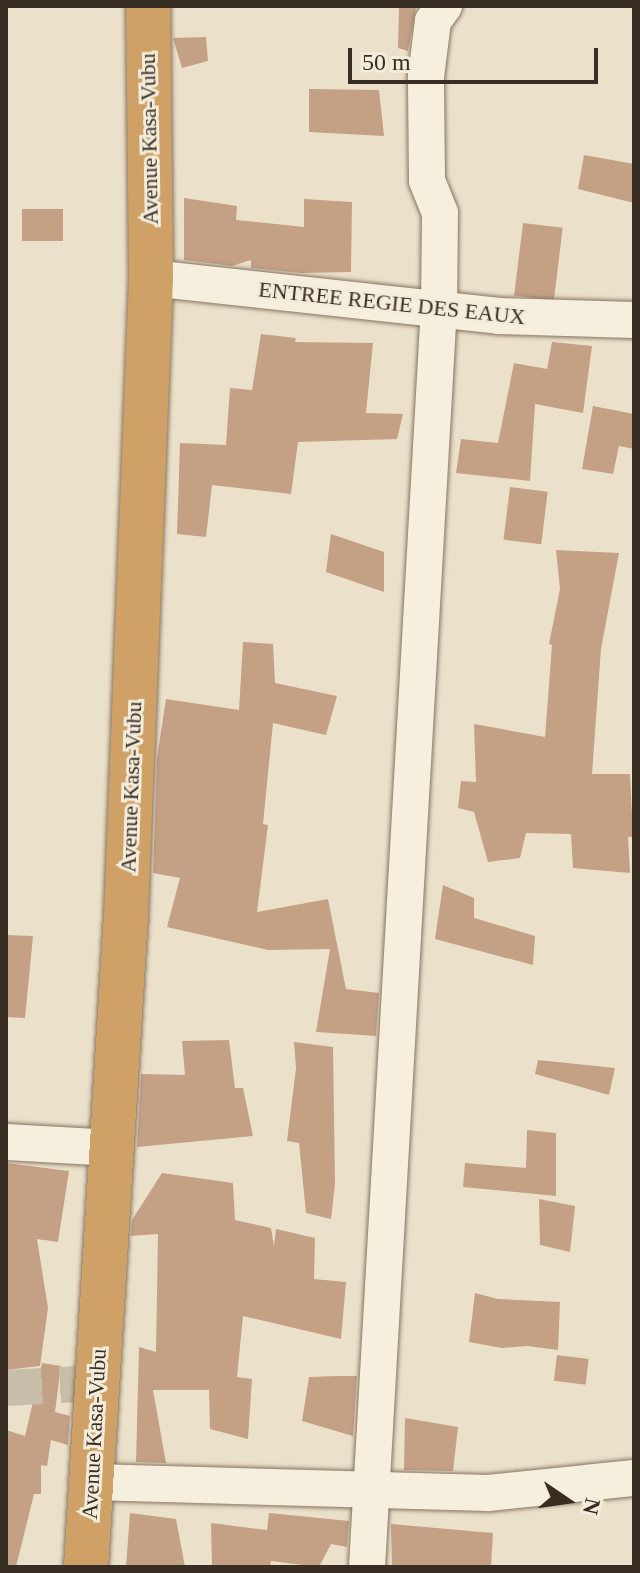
<!DOCTYPE html>
<style>
body{margin:0}
#map{position:relative;width:640px;height:1573px;overflow:hidden;background:#ebe1cb;font-family:Georgia,serif}
div>[style]{position:absolute}
.building>*{inset:0;background:#c4a085;transform-origin:0 0}
.minor-tunnel>*{height:36px;margin-top:-18px;transform-origin:0;background:repeating-linear-gradient(90deg,#c7bda9 0 36px,transparent 0 54px)}
.roads{filter:drop-shadow(0 0 2px #867561) drop-shadow(0 0 2px #867561)}
.minor>*{height:36px;margin:-18px;padding:0 18px;transform-origin:18px;border-radius:18px;background:#f6efde}
.highway>*{height:44px;margin:-22px;padding:0 22px;transform-origin:22px;border-radius:22px;background:#cfa166}
span{translate:-50% -50%;white-space:nowrap;text-align:center;line-height:1.15;-webkit-text-stroke:6px #f3ecda;paint-order:stroke}
.street-label{font-size:22px;color:#382d22}
.frame{position:absolute;inset:0;border:8px solid #382d22;pointer-events:none}
.north{position:absolute;left:528px;top:1461px;width:80px;height:80px;-webkit-text-stroke:6px #f3ecda;paint-order:stroke;rotate:103deg;font-size:22px;font-weight:700;line-height:32px;text-align:center;color:#382d22}
.north::after{content:'';display:block;margin:auto;width:28px;height:36px;background:#382d22;clip-path:polygon(50% 0,100% 100%,50% 72%,0 100%)}
.scale{position:absolute;left:348px;top:48px;width:250px;height:36px;box-sizing:border-box;border:4px solid #382d22;border-top:0;padding-left:10px;font-size:24px;line-height:28px;white-space:nowrap;color:#382d22;-webkit-text-stroke:6px #f3ecda;paint-order:stroke}
</style>
<div id="map">
<div class="building">
<div style="clip-path:polygon(399px 6px,416px 8px,408px 51px,398px 48px)"></div>
<div style="clip-path:polygon(206px 37px,208px 61px,182px 68px,173px 38px)"></div>
<div style="clip-path:polygon(309px 89px,379px 90px,384px 136px,309px 132px)"></div>
<div style="clip-path:polygon(584px 155px,634px 164px,634px 203px,578px 189px)"></div>
<div style="clip-path:polygon(184px 198px,237px 206px,236px 220px,304px 227px,304px 199px,352px 202px,351px 272px,301px 273px,251px 268px,251px 260px,232px 266px,184px 260px)"></div>
<div style="left:63px;top:209px;width:32px;height:41px;rotate:90deg"></div>
<div style="left:523px;top:223px;width:40px;height:73px;rotate:7deg"></div>
<div style="clip-path:polygon(261px 334px,296px 338px,295px 342px,373px 343px,366px 413px,403px 414px,397px 439px,298px 442px,291px 494px,212px 485px,206px 537px,177px 534px,180px 443px,226px 445px,230px 388px,252px 390px)"></div>
<div style="clip-path:polygon(552px 342px,592px 346px,583px 413px,535px 404px,530px 481px,456px 473px,461px 439px,498px 443px,514px 363px,547px 369px)"></div>
<div style="clip-path:polygon(593px 406px,634px 414px,634px 449px,619px 446px,613px 474px,582px 469px)"></div>
<div style="left:510px;top:487px;width:38px;height:53px;rotate:7deg"></div>
<div style="clip-path:polygon(331px 534px,384px 552px,384px 592px,326px 572px)"></div>
<div style="clip-path:polygon(556px 550px,619px 553px,601px 649px,592px 774px,630px 774px,633px 837px,628px 837px,630px 873px,573px 868px,571px 834px,526px 833px,520px 858px,488px 862px,474px 812px,458px 808px,461px 781px,476px 782px,474px 724px,545px 737px,552px 645px,549px 644px,560px 589px)"></div>
<div style="clip-path:polygon(243px 642px,273px 644px,275px 683px,337px 696px,326px 735px,273px 723px,263px 824px,268px 825px,257px 912px,328px 899px,346px 989px,379px 993px,376px 1036px,316px 1032px,330px 949px,268px 950px,167px 927px,180px 878px,153px 873px,157px 758px,166px 699px,239px 710px)"></div>
<div style="clip-path:polygon(443px 885px,474px 898px,474px 918px,535px 936px,533px 965px,435px 939px)"></div>
<div style="clip-path:polygon(6px 935px,33px 936px,25px 1018px,6px 1017px)"></div>
<div style="clip-path:polygon(229px 1040px,235px 1088px,243px 1088px,253px 1136px,137px 1147px,141px 1074px,185px 1075px,182px 1041px)"></div>
<div style="clip-path:polygon(294px 1042px,333px 1047px,335px 1184px,331px 1219px,306px 1213px,299px 1143px,287px 1141px,296px 1068px)"></div>
<div style="clip-path:polygon(538px 1060px,615px 1068px,609px 1095px,535px 1074px)"></div>
<div style="clip-path:polygon(527px 1130px,556px 1133px,556px 1196px,463px 1187px,465px 1163px,526px 1168px)"></div>
<div style="clip-path:polygon(6px 1163px,69px 1171px,58px 1242px,37px 1239px,48px 1308px,40px 1366px,6px 1370px)"></div>
<div style="clip-path:polygon(162px 1173px,233px 1183px,235px 1220px,271px 1228px,274px 1246px,276px 1229px,315px 1238px,314px 1279px,346px 1282px,341px 1339px,243px 1316px,237px 1377px,252px 1379px,248px 1439px,210px 1429px,209px 1390px,153px 1390px,166px 1463px,136px 1462px,139px 1347px,156px 1352px,158px 1234px,131px 1236px,132px 1220px)"></div>
<div style="clip-path:polygon(539px 1199px,575px 1206px,570px 1252px,540px 1245px)"></div>
<div style="clip-path:polygon(475px 1293px,498px 1299px,560px 1302px,558px 1350px,527px 1346px,502px 1348px,469px 1342px)"></div>
<div style="left:557px;top:1355px;width:32px;height:26px;rotate:7deg"></div>
<div style="clip-path:polygon(42px 1363px,61px 1366px,55px 1412px,70px 1416px,68px 1445px,51px 1440px,47px 1466px,41px 1465px,41px 1494px,34px 1494px,16px 1567px,6px 1566px,6px 1430px,25px 1436px)"></div>
<div style="clip-path:polygon(338px 1376px,357px 1376px,353px 1436px,302px 1421px,309px 1377px)"></div>
<div style="clip-path:polygon(405px 1418px,458px 1427px,453px 1471px,404px 1470px)"></div>
<div style="clip-path:polygon(130px 1513px,176px 1519px,185px 1567px,126px 1567px)"></div>
<div style="clip-path:polygon(269px 1513px,349px 1521px,347px 1547px,331px 1544px,319px 1567px,271px 1561px,270px 1567px,212px 1567px,211px 1523px,267px 1530px)"></div>
<div style="clip-path:polygon(391px 1524px,493px 1533px,491px 1567px,392px 1567px)"></div>
</div>
<div class="minor-tunnel">
<div style="left:6px;top:1388px;width:90px;rotate:-3.2deg"></div>
</div>
<div class="roads">
<div class="minor">
<div style="left:151px;top:278px;width:350px;rotate:6.2deg"></div>
<div style="left:499px;top:316px;width:135px;rotate:1.7deg"></div>
<div style="left:6px;top:1142px;width:108px;rotate:3.2deg"></div>
<div style="left:92px;top:1482px;width:396px;rotate:1.6deg"></div>
<div style="left:488px;top:1493px;width:147px;rotate:-5.9deg"></div>
<div style="left:367px;top:1567px;width:1261px;rotate:-86.73deg"></div>
<div style="left:439px;top:308px;width:95px;rotate:-89.4deg"></div>
<div style="left:440px;top:213px;width:35px;rotate:-112deg"></div>
<div style="left:427px;top:180px;width:103px;rotate:-90.6deg"></div>
<div style="left:426px;top:77px;width:56px;rotate:-82.9deg"></div>
<div style="left:433px;top:21px;width:19px;rotate:-54deg"></div>
</div>
<div class="highway">
<div style="left:86px;top:1567px;width:653px;rotate:-86.49deg"></div>
<div style="left:126px;top:915px;width:637px;rotate:-87.75deg"></div>
<div style="left:151px;top:278px;width:272px;rotate:-90.6deg"></div>
</div>
</div>
<div class="street-label">
<span style="left:149px;top:139px;rotate:-91deg">Avenue Kasa-Vubu</span>
<span style="left:392px;top:303px;rotate:6deg">ENTREE REGIE DES EAUX</span>
<span style="left:131px;top:787px;rotate:-88deg">Avenue Kasa-Vubu</span>
<span style="left:94px;top:1434px;rotate:-87deg">Avenue Kasa-Vubu</span>
</div>
<div class="frame"></div>
<div class="north">N</div>
<div class="scale">50 m</div>
</div>
